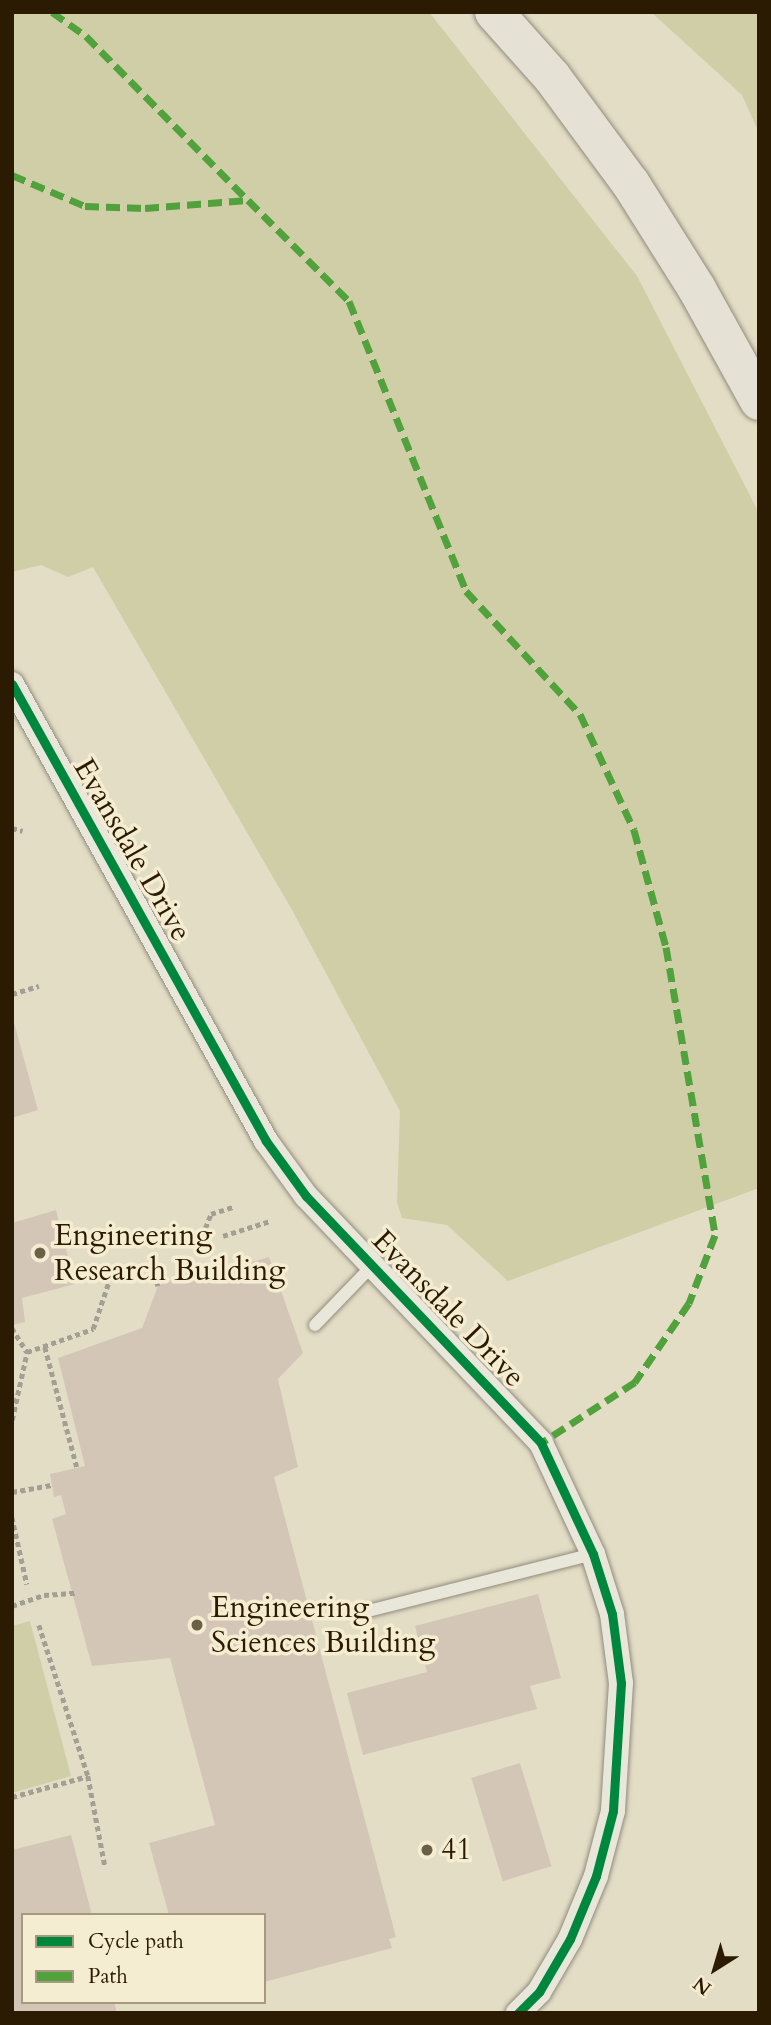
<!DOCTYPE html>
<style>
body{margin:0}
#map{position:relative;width:771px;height:2025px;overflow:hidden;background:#e3ddc6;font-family:Cardo,serif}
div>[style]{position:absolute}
.green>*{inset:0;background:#d0cea6}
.building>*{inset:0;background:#d4c6b7;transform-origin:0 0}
.path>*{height:4.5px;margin-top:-2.25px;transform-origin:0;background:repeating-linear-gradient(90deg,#a49f94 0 5px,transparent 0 8.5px)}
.roads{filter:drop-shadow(0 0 2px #918c7c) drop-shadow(0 0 2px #918c7c)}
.lane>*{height:12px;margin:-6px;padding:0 6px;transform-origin:6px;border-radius:6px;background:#e9e6da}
.street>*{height:24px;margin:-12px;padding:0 12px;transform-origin:12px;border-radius:12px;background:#e9e6da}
.primary>*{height:38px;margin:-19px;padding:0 19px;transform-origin:19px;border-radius:19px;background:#e5e1d4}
.quiet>*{height:7px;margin-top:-3.5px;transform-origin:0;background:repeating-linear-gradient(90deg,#51a13d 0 14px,transparent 0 21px)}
.cycleway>*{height:9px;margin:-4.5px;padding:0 4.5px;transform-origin:4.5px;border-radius:4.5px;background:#00873e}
.dots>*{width:19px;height:19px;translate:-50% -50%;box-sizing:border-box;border:4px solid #f5edd2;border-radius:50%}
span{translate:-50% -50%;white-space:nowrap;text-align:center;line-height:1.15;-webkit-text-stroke:7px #f5edd2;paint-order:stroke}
.street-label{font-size:30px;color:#2c1b03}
.poi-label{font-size:30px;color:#2c1b03}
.left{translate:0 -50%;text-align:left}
.frame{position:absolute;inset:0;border:14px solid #2c1b03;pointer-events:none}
.legend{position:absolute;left:21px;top:1913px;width:245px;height:91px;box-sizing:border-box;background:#f5edd2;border:2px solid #a5997f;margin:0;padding:9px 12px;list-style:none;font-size:21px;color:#2c1b03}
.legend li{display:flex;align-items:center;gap:14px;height:35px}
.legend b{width:35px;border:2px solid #a5997f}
.north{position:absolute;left:680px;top:1934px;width:70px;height:70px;-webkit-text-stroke:5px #f5edd2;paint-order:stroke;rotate:217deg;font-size:19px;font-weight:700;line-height:28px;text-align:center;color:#2c1b03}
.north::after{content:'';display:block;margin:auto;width:24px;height:32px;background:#2c1b03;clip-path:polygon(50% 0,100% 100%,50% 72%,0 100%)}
</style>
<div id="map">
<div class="green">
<div style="clip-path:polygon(12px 12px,429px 12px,637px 276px,759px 513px,759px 1188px,508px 1281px,447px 1225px,402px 1218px,397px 1202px,400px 1111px,292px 910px,93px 567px,68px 577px,41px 565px,12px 572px)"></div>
<div style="clip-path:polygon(651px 12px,759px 12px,759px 133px,742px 95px)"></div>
<div style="clip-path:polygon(30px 1621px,71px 1776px,12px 1793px,12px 1626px)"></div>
</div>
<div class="building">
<div style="clip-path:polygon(12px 1015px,38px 1110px,12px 1118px)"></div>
<div style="clip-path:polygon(56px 1210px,75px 1284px,22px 1298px,25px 1322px,12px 1325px,12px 1223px)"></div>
<div style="clip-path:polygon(269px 1257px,303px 1353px,278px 1379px,298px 1467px,274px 1477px,396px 1937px,389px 1939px,392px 1948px,264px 1982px,264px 1915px,169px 1915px,149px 1843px,215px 1825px,170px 1658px,92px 1666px,52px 1519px,66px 1514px,61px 1495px,54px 1497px,50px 1474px,85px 1466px,58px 1358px,142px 1328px,158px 1286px,186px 1273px,204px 1276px)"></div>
<div style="clip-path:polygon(538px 1594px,561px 1678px,530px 1686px,537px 1709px,363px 1755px,347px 1693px,427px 1672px,415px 1626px)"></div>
<div style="left:520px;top:1763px;width:108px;height:51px;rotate:73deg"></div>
<div style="clip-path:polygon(71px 1835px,92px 1915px,23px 1915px,23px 2002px,114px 2002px,117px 2013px,12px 2013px,12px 1850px)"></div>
</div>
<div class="path">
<div style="left:12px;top:828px;width:11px;rotate:15deg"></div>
<div style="left:12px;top:994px;width:28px;rotate:-17deg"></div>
<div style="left:202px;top:1236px;width:24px;rotate:-68deg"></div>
<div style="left:211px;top:1214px;width:25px;rotate:-18deg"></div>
<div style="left:223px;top:1236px;width:49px;rotate:-17.7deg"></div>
<div style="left:152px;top:1267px;width:20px;rotate:72deg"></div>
<div style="left:12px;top:1328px;width:28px;rotate:58deg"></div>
<div style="left:27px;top:1352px;width:70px;rotate:-19.2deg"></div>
<div style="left:93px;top:1329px;width:66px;rotate:-71.6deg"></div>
<div style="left:45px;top:1347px;width:124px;rotate:75.1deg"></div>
<div style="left:12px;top:1420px;width:70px;rotate:-77.6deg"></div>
<div style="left:12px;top:1492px;width:40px;rotate:-10deg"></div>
<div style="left:12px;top:1517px;width:69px;rotate:77.4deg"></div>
<div style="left:12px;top:1606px;width:34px;rotate:-19deg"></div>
<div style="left:44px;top:1595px;width:31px;rotate:-4deg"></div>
<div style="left:39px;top:1625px;width:159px;rotate:72deg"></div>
<div style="left:88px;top:1776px;width:92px;rotate:79.3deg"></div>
<div style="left:12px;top:1797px;width:79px;rotate:-15.4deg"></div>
</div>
<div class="roads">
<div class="lane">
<div style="left:315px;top:1325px;width:82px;rotate:-46deg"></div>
<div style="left:368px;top:1611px;width:232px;rotate:-14.2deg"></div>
</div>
<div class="street">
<div style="left:12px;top:684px;width:523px;rotate:60.93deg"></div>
<div style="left:266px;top:1141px;width:68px;rotate:54deg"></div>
<div style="left:306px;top:1196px;width:341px;rotate:46.4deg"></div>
<div style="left:541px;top:1443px;width:123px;rotate:64.9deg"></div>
<div style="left:593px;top:1554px;width:63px;rotate:72.4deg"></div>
<div style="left:612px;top:1614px;width:70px;rotate:82.6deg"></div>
<div style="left:621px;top:1683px;width:128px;rotate:93.6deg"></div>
<div style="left:613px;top:1811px;width:67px;rotate:104.7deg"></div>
<div style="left:596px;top:1876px;width:68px;rotate:112.4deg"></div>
<div style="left:570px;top:1939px;width:61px;rotate:120.3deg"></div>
<div style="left:539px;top:1992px;width:30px;rotate:135deg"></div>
</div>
<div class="primary">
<div style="left:494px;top:12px;width:87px;rotate:48.3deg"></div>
<div style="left:552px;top:77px;width:133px;rotate:53.6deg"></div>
<div style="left:631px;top:184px;width:124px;rotate:57.8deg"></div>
<div style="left:697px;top:289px;width:128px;rotate:61deg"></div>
</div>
</div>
<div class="quiet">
<div style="left:52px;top:12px;width:42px;rotate:35.2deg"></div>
<div style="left:86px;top:36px;width:231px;rotate:45.4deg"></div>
<div style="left:12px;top:175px;width:79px;rotate:23deg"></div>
<div style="left:85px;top:206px;width:60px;rotate:1.9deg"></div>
<div style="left:145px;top:208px;width:103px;rotate:-4.4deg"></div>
<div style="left:248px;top:200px;width:143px;rotate:45deg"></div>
<div style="left:349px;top:301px;width:313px;rotate:68deg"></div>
<div style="left:466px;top:591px;width:168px;rotate:47.2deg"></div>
<div style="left:580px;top:714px;width:128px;rotate:65deg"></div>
<div style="left:634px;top:830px;width:121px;rotate:74.7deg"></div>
<div style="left:666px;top:947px;width:292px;rotate:80.3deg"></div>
<div style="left:715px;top:1235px;width:73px;rotate:110.9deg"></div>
<div style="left:689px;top:1303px;width:96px;rotate:124.4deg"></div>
<div style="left:635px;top:1382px;width:112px;rotate:147deg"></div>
</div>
<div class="cycleway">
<div style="left:12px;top:684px;width:523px;rotate:60.93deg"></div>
<div style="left:266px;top:1141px;width:68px;rotate:54deg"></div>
<div style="left:306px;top:1196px;width:341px;rotate:46.4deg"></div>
<div style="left:541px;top:1443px;width:123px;rotate:64.9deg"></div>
<div style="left:593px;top:1554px;width:63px;rotate:72.4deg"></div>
<div style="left:612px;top:1614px;width:70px;rotate:82.6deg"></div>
<div style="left:621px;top:1683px;width:128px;rotate:93.6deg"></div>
<div style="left:613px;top:1811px;width:67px;rotate:104.7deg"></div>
<div style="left:596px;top:1876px;width:68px;rotate:112.4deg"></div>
<div style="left:570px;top:1939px;width:61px;rotate:120.3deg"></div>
<div style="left:539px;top:1992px;width:30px;rotate:135deg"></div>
</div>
<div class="dots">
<div style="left:40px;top:1253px;background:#6c5f47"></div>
<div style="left:197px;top:1625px;background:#6c5f47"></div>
<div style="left:427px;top:1850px;background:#6c5f47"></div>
</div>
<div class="street-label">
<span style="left:132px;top:850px;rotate:60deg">Evansdale Drive</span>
<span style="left:448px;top:1309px;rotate:46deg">Evansdale Drive</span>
</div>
<div class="poi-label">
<span class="left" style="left:54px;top:1253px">Engineering<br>Research Building</span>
<span class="left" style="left:211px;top:1625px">Engineering<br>Sciences Building</span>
<span class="left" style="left:441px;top:1850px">41</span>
</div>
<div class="frame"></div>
<ul class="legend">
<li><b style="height:9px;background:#00873e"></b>Cycle path</li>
<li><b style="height:9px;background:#51a13d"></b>Path</li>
</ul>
<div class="north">N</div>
</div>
